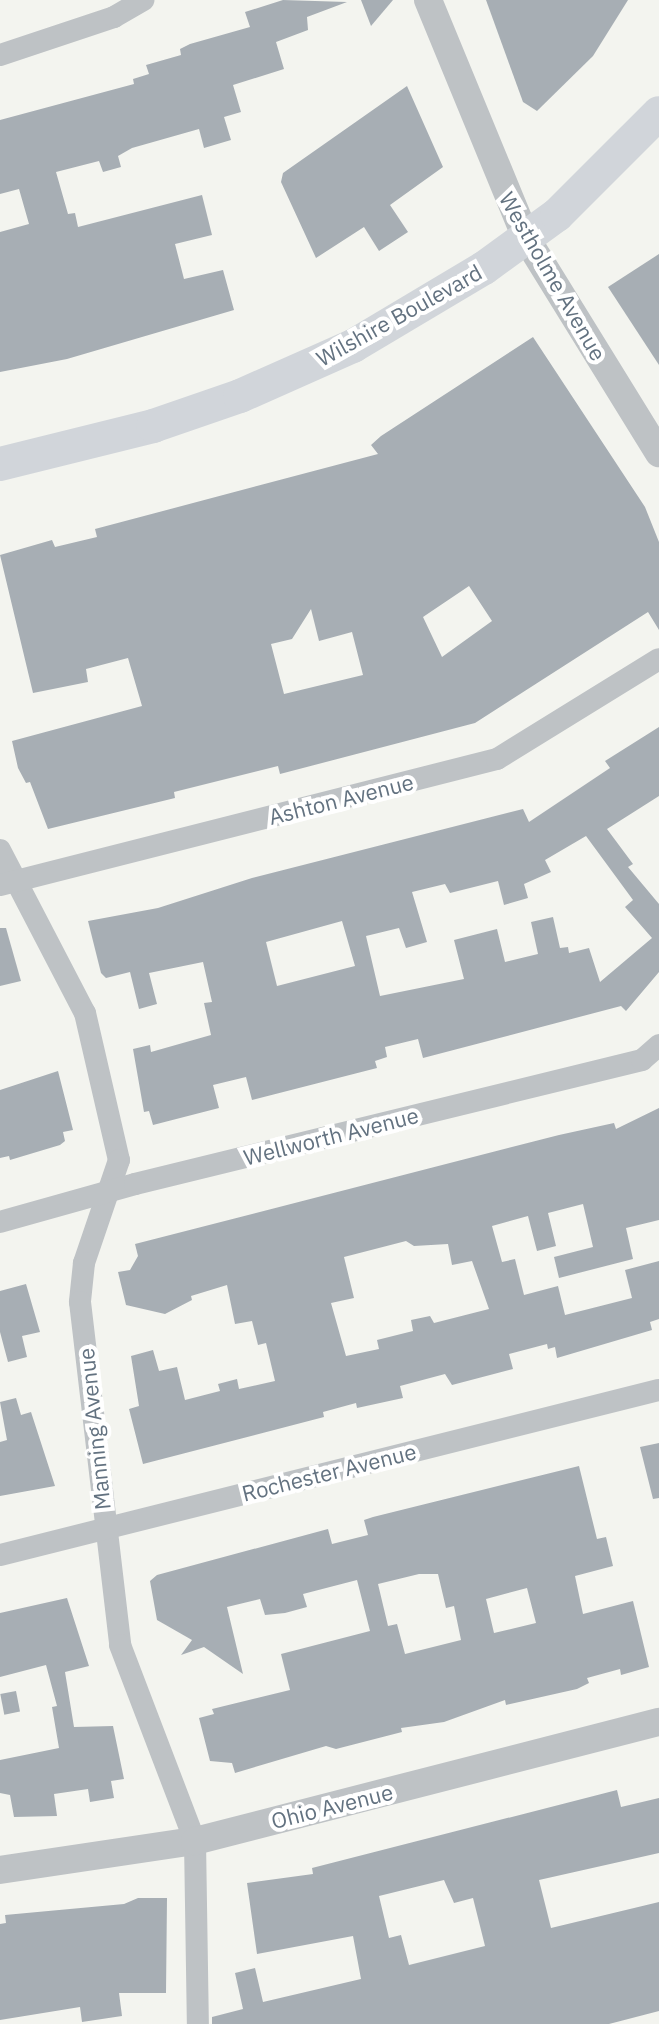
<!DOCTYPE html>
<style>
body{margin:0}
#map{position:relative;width:659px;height:2024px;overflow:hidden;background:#f3f4ef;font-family:"IBM Plex Sans",sans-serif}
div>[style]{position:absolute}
.building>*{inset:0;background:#a7aeb4;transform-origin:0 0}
.minor>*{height:22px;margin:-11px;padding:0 11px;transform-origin:11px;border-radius:11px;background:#bec2c5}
.tertiary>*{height:28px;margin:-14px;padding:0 14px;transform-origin:14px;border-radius:14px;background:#bec2c5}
.primary>*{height:34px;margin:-17px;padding:0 17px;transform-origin:17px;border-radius:17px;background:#d1d5da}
span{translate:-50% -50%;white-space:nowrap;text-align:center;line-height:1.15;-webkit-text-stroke:8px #fff;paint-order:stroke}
.street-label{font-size:22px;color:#637280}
</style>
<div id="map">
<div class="building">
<div style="clip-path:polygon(283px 0,347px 2px,307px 17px,308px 30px,276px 42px,284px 69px,233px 85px,241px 112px,224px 117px,231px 140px,204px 148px,199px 129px,132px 148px,118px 156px,121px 167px,103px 172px,99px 161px,56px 172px,68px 214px,75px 213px,78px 227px,202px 195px,212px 235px,175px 244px,184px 279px,223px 270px,234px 310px,67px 359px,0 372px,0 232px,29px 224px,19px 189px,0 194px,0 120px,134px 84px,133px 79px,149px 74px,146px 65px,181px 55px,180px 49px,190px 44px,250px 27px,245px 12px)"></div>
<div style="clip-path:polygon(361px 0,393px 0,371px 26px)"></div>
<div style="clip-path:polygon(486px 0,628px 0,593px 56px,537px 111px,523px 102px)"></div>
<div style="clip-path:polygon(407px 86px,443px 167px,390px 205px,408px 232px,379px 251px,364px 227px,316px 258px,281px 182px,283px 173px)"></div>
<div style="clip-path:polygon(659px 254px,659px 365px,608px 287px)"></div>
<div style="clip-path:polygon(evenodd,533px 337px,645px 507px,659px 542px,659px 630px,648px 612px,475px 723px,280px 774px,278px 766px,174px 792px,175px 798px,48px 829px,30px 782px,26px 783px,18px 768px,12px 741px,142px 706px,128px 658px,86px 669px,88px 682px,33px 693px,0 555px,52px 540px,55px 547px,97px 537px,95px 529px,378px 454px,371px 445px,381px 436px,533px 337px,469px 586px,492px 621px,442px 657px,423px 617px,469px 586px,533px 337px,311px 609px,319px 641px,352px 632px,363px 675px,284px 694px,271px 644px,292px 639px,311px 609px)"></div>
<div style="clip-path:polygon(evenodd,659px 727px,659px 796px,607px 829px,633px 864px,628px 867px,659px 904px,659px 972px,626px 1011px,621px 1006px,423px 1058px,418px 1039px,385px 1047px,387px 1057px,375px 1061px,377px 1068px,252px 1100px,246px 1077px,213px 1085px,219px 1108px,153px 1125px,149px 1111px,144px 1112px,133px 1049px,150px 1045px,151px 1052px,211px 1035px,204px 1003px,212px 1002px,203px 962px,149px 973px,157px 1004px,139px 1009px,130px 972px,106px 978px,101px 973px,88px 921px,158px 908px,252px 878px,523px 809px,529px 822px,610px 768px,605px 761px,659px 727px,586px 836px,633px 900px,625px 907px,652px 938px,600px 982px,589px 948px,569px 953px,568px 947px,560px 948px,553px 917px,531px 922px,538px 954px,505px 962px,497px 929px,454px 940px,464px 979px,380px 996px,366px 936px,399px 928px,406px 948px,427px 942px,412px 892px,445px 884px,450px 893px,498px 881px,504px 905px,528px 898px,524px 884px,551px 872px,545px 860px,586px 836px,659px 727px,342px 921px,355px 966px,277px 986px,266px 942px,342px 921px)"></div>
<div style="clip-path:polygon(0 928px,6px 928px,21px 981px,0 986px)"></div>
<div style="clip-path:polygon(58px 1071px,73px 1130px,63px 1132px,65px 1141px,60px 1145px,10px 1160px,9px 1156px,0 1158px,0 1090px)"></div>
<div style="clip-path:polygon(evenodd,659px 1108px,659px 1220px,626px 1228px,633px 1259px,559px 1278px,554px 1257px,593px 1247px,583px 1204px,548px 1213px,556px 1246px,537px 1251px,528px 1216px,492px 1226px,502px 1262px,515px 1259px,524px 1295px,558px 1286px,565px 1315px,632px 1298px,625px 1270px,659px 1261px,659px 1319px,650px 1322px,652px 1330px,557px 1358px,555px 1347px,548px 1349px,547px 1344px,509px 1354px,513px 1369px,452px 1385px,445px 1374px,400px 1386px,403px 1398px,357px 1408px,356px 1403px,323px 1412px,324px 1417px,143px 1464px,129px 1409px,139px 1406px,131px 1356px,153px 1350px,159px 1371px,177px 1367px,185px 1400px,220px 1391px,218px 1384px,237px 1379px,239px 1389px,275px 1381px,266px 1343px,258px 1345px,252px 1321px,235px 1324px,227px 1285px,191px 1296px,192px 1300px,165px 1314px,126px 1305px,118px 1272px,130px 1270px,138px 1256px,135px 1244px,559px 1135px,614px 1123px,616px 1129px,659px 1108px,406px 1241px,414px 1246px,448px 1244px,452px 1265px,472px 1261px,489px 1309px,434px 1323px,430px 1316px,411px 1320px,413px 1331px,377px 1340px,379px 1349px,346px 1356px,331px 1303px,354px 1298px,344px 1257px,406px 1241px)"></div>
<div style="clip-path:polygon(26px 1284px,40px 1332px,22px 1336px,27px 1357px,8px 1362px,0 1332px,0 1291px)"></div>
<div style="clip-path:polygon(16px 1398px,21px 1415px,31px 1412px,55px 1486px,0 1496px,0 1442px,7px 1440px,0 1402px)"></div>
<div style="clip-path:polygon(659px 1443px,659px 1498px,653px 1499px,640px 1447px)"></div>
<div style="clip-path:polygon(evenodd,579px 1466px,597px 1539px,606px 1537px,613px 1566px,575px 1576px,583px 1614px,633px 1601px,649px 1667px,621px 1675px,620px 1669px,587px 1678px,589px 1683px,577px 1689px,506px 1705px,505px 1700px,444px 1722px,401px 1728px,402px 1732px,336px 1749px,326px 1746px,235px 1773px,232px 1763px,210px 1761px,199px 1718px,214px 1714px,212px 1709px,290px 1690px,281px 1654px,370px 1631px,357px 1580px,303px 1594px,307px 1607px,285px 1613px,265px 1615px,260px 1599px,227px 1607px,243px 1674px,204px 1647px,181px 1655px,192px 1640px,157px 1620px,150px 1581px,157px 1575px,328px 1529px,332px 1544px,368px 1535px,364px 1520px,373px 1517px,579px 1466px,419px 1574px,438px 1574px,446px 1608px,454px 1606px,461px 1640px,405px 1654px,397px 1624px,388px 1626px,378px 1584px,419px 1574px,579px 1466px,527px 1588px,536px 1623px,494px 1633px,486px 1599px,527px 1588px)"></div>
<div style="clip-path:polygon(67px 1598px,89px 1666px,65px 1672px,74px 1727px,113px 1726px,124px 1779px,111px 1781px,114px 1798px,90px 1802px,88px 1789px,54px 1794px,57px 1816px,14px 1817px,10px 1795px,0 1793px,0 1760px,59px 1748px,52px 1707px,57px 1706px,46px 1665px,0 1677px,0 1613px)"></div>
<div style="left:16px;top:1691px;width:21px;height:16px;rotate:79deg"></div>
<div style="clip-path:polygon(evenodd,617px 1790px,621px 1807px,659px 1798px,659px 1853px,539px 1880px,551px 1928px,659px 1902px,659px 2011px,609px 2024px,212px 2024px,212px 2017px,243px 2009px,235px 1973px,255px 1968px,263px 2002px,361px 1979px,353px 1936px,257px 1954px,247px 1883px,313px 1874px,312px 1868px,617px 1790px,444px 1880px,454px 1903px,473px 1898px,485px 1946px,409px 1965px,401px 1935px,389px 1938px,379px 1896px,444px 1880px)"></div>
<div style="clip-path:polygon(138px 1898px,167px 1898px,166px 1993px,119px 1993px,122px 2016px,82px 2022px,80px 2007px,0 2020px,0 1924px,6px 1923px,5px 1915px,124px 1904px)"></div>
</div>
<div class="minor">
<div style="left:0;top:55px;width:120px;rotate:-18.4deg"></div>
<div style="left:114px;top:17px;width:34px;rotate:-30deg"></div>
<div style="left:0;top:850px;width:184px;rotate:62.5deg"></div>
<div style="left:85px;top:1013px;width:151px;rotate:77deg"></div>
<div style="left:119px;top:1160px;width:109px;rotate:108.8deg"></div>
<div style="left:84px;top:1263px;width:39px;rotate:96deg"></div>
<div style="left:80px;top:1302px;width:345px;rotate:83.3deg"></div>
<div style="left:120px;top:1645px;width:210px;rotate:69.1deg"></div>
<div style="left:195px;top:1841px;width:183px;rotate:89.1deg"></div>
<div style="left:0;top:885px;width:513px;rotate:-14.23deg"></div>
<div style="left:497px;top:759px;width:190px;rotate:-31.7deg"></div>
<div style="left:0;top:1222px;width:140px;rotate:-15.7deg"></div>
<div style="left:135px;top:1184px;width:522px;rotate:-13.74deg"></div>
<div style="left:642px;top:1060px;width:23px;rotate:-41deg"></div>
<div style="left:0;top:1555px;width:679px;rotate:-14.06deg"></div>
</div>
<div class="tertiary">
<div style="left:428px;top:0;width:257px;rotate:67.6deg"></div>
<div style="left:526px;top:238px;width:253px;rotate:58.3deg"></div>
<div style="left:0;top:1870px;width:197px;rotate:-8.5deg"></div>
<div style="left:195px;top:1841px;width:479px;rotate:-14.4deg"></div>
</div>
<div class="primary">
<div style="left:0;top:464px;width:158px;rotate:-13.9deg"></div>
<div style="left:153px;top:426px;width:92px;rotate:-19deg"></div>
<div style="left:240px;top:396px;width:124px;rotate:-23.9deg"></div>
<div style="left:353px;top:346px;width:152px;rotate:-30.8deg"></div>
<div style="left:484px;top:268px;width:90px;rotate:-36deg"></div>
<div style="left:557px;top:215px;width:144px;rotate:-45deg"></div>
</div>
<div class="street-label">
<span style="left:553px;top:276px;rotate:60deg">Westholme Avenue</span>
<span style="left:399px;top:315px;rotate:-29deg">Wilshire Boulevard</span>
<span style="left:341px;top:799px;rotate:-14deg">Ashton Avenue</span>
<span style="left:331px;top:1136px;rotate:-14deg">Wellworth Avenue</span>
<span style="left:94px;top:1429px;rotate:-96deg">Manning Avenue</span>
<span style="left:329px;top:1472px;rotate:-14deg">Rochester Avenue</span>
<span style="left:332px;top:1806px;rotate:-14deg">Ohio Avenue</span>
</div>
</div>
